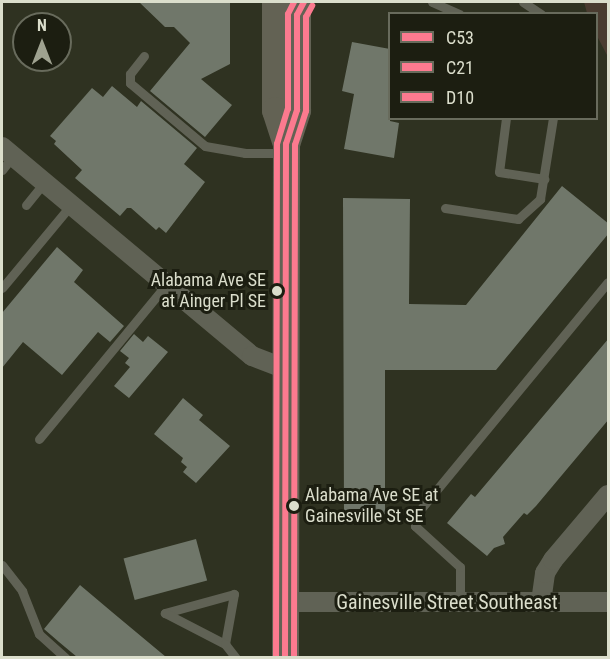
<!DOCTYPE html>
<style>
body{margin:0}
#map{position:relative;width:610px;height:659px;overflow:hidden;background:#2f3221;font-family:"Roboto Condensed",sans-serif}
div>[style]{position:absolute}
.green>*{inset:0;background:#4a3c30}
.building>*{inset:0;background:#70776a;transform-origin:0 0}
.lane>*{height:9px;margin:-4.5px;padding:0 4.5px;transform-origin:4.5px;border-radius:4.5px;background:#606255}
.street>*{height:20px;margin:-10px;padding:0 10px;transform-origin:10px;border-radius:10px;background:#606255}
.secondary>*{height:27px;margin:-13.5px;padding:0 13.5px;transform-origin:13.5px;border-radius:13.5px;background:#636254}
.bus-1>*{height:6px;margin:-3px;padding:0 3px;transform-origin:3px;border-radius:3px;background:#fc7a8f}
.bus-2>*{height:6px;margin:-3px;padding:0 3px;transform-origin:3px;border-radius:3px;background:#fc7a8f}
.bus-3>*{height:6px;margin:-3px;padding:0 3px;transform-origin:3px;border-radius:3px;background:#fc7a8f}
.dots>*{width:16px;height:16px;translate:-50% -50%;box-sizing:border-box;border:3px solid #1c1e11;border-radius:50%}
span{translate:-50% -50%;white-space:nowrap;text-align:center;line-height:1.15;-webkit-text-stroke:6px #1c1e11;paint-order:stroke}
.bus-label{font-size:18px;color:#dbdecc}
.right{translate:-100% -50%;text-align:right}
.left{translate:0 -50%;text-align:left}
.street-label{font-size:20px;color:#dbdecc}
.frame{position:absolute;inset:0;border:3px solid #dbdecc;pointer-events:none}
.legend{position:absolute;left:388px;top:12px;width:210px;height:108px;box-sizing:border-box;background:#1c1e11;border:2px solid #686b5c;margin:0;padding:8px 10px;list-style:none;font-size:18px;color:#dbdecc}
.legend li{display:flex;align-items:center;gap:12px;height:30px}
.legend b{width:30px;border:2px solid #686b5c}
.north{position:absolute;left:12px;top:12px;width:60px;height:60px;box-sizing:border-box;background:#1c1e11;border:2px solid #686b5c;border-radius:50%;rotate:0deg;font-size:16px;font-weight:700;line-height:24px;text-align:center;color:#dbdecc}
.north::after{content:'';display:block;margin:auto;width:21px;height:27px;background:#9fa290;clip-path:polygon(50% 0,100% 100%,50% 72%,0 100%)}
</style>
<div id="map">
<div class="green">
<div style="clip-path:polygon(584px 2px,608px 2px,608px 57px,597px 36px,596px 14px,587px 13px)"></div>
</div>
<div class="building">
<div style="clip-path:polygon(139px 2px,230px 2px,230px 64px,201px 79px,232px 105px,205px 137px,150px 91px,190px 43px,174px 27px,165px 27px)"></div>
<div style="clip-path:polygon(352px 42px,390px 49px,390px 121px,399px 123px,394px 158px,344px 149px,354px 94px,342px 91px)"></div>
<div style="clip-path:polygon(112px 86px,137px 107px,141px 101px,197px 148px,184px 164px,205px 182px,166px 233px,159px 227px,156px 230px,131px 208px,127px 208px,120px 216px,75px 178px,82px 170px,54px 144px,56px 141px,50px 136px,92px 88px,103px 97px)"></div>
<div style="clip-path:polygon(562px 186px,609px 224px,609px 233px,496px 370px,385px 370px,385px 514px,344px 514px,343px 198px,410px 199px,409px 304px,466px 305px)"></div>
<div style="clip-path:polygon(57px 247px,83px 270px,74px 282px,124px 326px,110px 342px,98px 332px,62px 375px,23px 342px,2px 368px,2px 313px)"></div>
<div style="clip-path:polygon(134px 334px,143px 342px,148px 336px,168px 352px,129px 398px,114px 386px,130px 367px,125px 363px,129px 358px,120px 351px)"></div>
<div style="clip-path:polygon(609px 338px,609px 419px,536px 506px,527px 515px,524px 513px,503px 537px,505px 544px,494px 548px,487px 556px,447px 523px,471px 494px,475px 497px)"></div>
<div style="clip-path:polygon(183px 398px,203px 415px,199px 420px,230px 446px,196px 483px,183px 472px,187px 467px,181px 462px,183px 458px,154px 434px)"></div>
<div style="left:196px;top:539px;width:43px;height:75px;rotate:75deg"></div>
<div style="clip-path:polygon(80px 585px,112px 612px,166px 657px,77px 657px,59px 642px,44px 629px)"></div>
</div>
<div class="lane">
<div style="left:432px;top:2px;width:30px;rotate:24deg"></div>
<div style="left:523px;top:2px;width:22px;rotate:34deg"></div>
<div style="left:144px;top:56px;width:23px;rotate:128deg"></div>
<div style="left:130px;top:74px;width:9px;rotate:90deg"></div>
<div style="left:130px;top:83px;width:98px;rotate:40deg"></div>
<div style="left:205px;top:146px;width:41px;rotate:9.9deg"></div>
<div style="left:245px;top:153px;width:39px"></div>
<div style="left:506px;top:118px;width:54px;rotate:97.4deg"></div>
<div style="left:499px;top:172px;width:46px;rotate:8.8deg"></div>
<div style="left:2px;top:170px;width:18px;rotate:-52deg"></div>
<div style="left:26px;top:205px;width:28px;rotate:-51deg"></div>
<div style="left:445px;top:208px;width:74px;rotate:8.6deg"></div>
<div style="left:518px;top:219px;width:30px;rotate:-42deg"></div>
<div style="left:540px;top:199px;width:82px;rotate:-80.9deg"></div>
<div style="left:2px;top:288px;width:108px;rotate:-50.3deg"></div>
<div style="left:39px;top:439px;width:200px;rotate:-50.5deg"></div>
<div style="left:2px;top:565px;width:33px;rotate:52deg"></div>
<div style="left:22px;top:591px;width:46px;rotate:68.4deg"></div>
<div style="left:39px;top:634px;width:36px;rotate:42deg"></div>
<div style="left:460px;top:602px;width:35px;rotate:-90deg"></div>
<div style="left:460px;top:567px;width:61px;rotate:-137.7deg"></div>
<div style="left:415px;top:526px;width:10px;rotate:-90deg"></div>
<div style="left:415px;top:516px;width:303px;rotate:-50.5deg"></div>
<div style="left:225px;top:644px;width:51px;rotate:-79.8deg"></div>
<div style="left:234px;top:594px;width:72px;rotate:164.6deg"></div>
<div style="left:165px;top:613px;width:68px;rotate:27.3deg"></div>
<div style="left:225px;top:644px;width:18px;rotate:52deg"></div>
</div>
<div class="street">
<div style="left:2px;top:147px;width:326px;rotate:39.9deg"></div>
<div style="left:252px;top:356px;width:39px;rotate:21deg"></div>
<div style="left:286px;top:602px;width:322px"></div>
<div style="left:541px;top:602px;width:29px;rotate:-82deg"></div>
<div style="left:545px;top:573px;width:15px;rotate:-58deg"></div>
<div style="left:553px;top:560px;width:85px;rotate:-49.8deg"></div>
</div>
<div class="secondary">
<div style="left:275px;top:2px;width:108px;rotate:90deg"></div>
<div style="left:275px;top:110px;width:36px;rotate:72deg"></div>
<div style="left:285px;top:658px;width:514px;rotate:-89.89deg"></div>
<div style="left:286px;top:144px;width:36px;rotate:-72deg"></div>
<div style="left:297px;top:110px;width:108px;rotate:-90deg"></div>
</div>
<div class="bus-1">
<div style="left:285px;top:658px;width:514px;rotate:-89.89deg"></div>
<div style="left:286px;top:144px;width:36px;rotate:-72deg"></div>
<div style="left:297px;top:110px;width:95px;rotate:-90deg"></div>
<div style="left:297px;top:15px;width:15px;rotate:-62deg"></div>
</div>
<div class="bus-2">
<div style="left:294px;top:658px;width:513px;rotate:-89.89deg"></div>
<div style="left:295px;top:145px;width:36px;rotate:-72deg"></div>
<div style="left:306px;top:111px;width:94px;rotate:-90deg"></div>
<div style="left:306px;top:17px;width:13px;rotate:-61deg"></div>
</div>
<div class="bus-3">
<div style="left:276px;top:658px;width:514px;rotate:-89.89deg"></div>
<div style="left:277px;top:144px;width:37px;rotate:-73deg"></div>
<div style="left:288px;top:109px;width:95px;rotate:-90deg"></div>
<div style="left:288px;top:14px;width:13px;rotate:-63deg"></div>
</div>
<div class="dots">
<div style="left:277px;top:291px;background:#dbdecc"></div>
<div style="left:294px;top:506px;background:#dbdecc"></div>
</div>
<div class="bus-label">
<span class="right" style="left:266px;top:291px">Alabama Ave SE<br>at Ainger Pl SE</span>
<span class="left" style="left:305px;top:506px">Alabama Ave SE at<br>Gainesville St SE</span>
</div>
<div class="street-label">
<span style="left:447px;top:602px">Gainesville Street Southeast</span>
</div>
<div class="frame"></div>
<ul class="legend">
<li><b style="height:8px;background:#fc7a8f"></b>C53</li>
<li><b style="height:8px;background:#fc7a8f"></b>C21</li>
<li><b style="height:8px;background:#fc7a8f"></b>D10</li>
</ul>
<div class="north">N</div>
</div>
